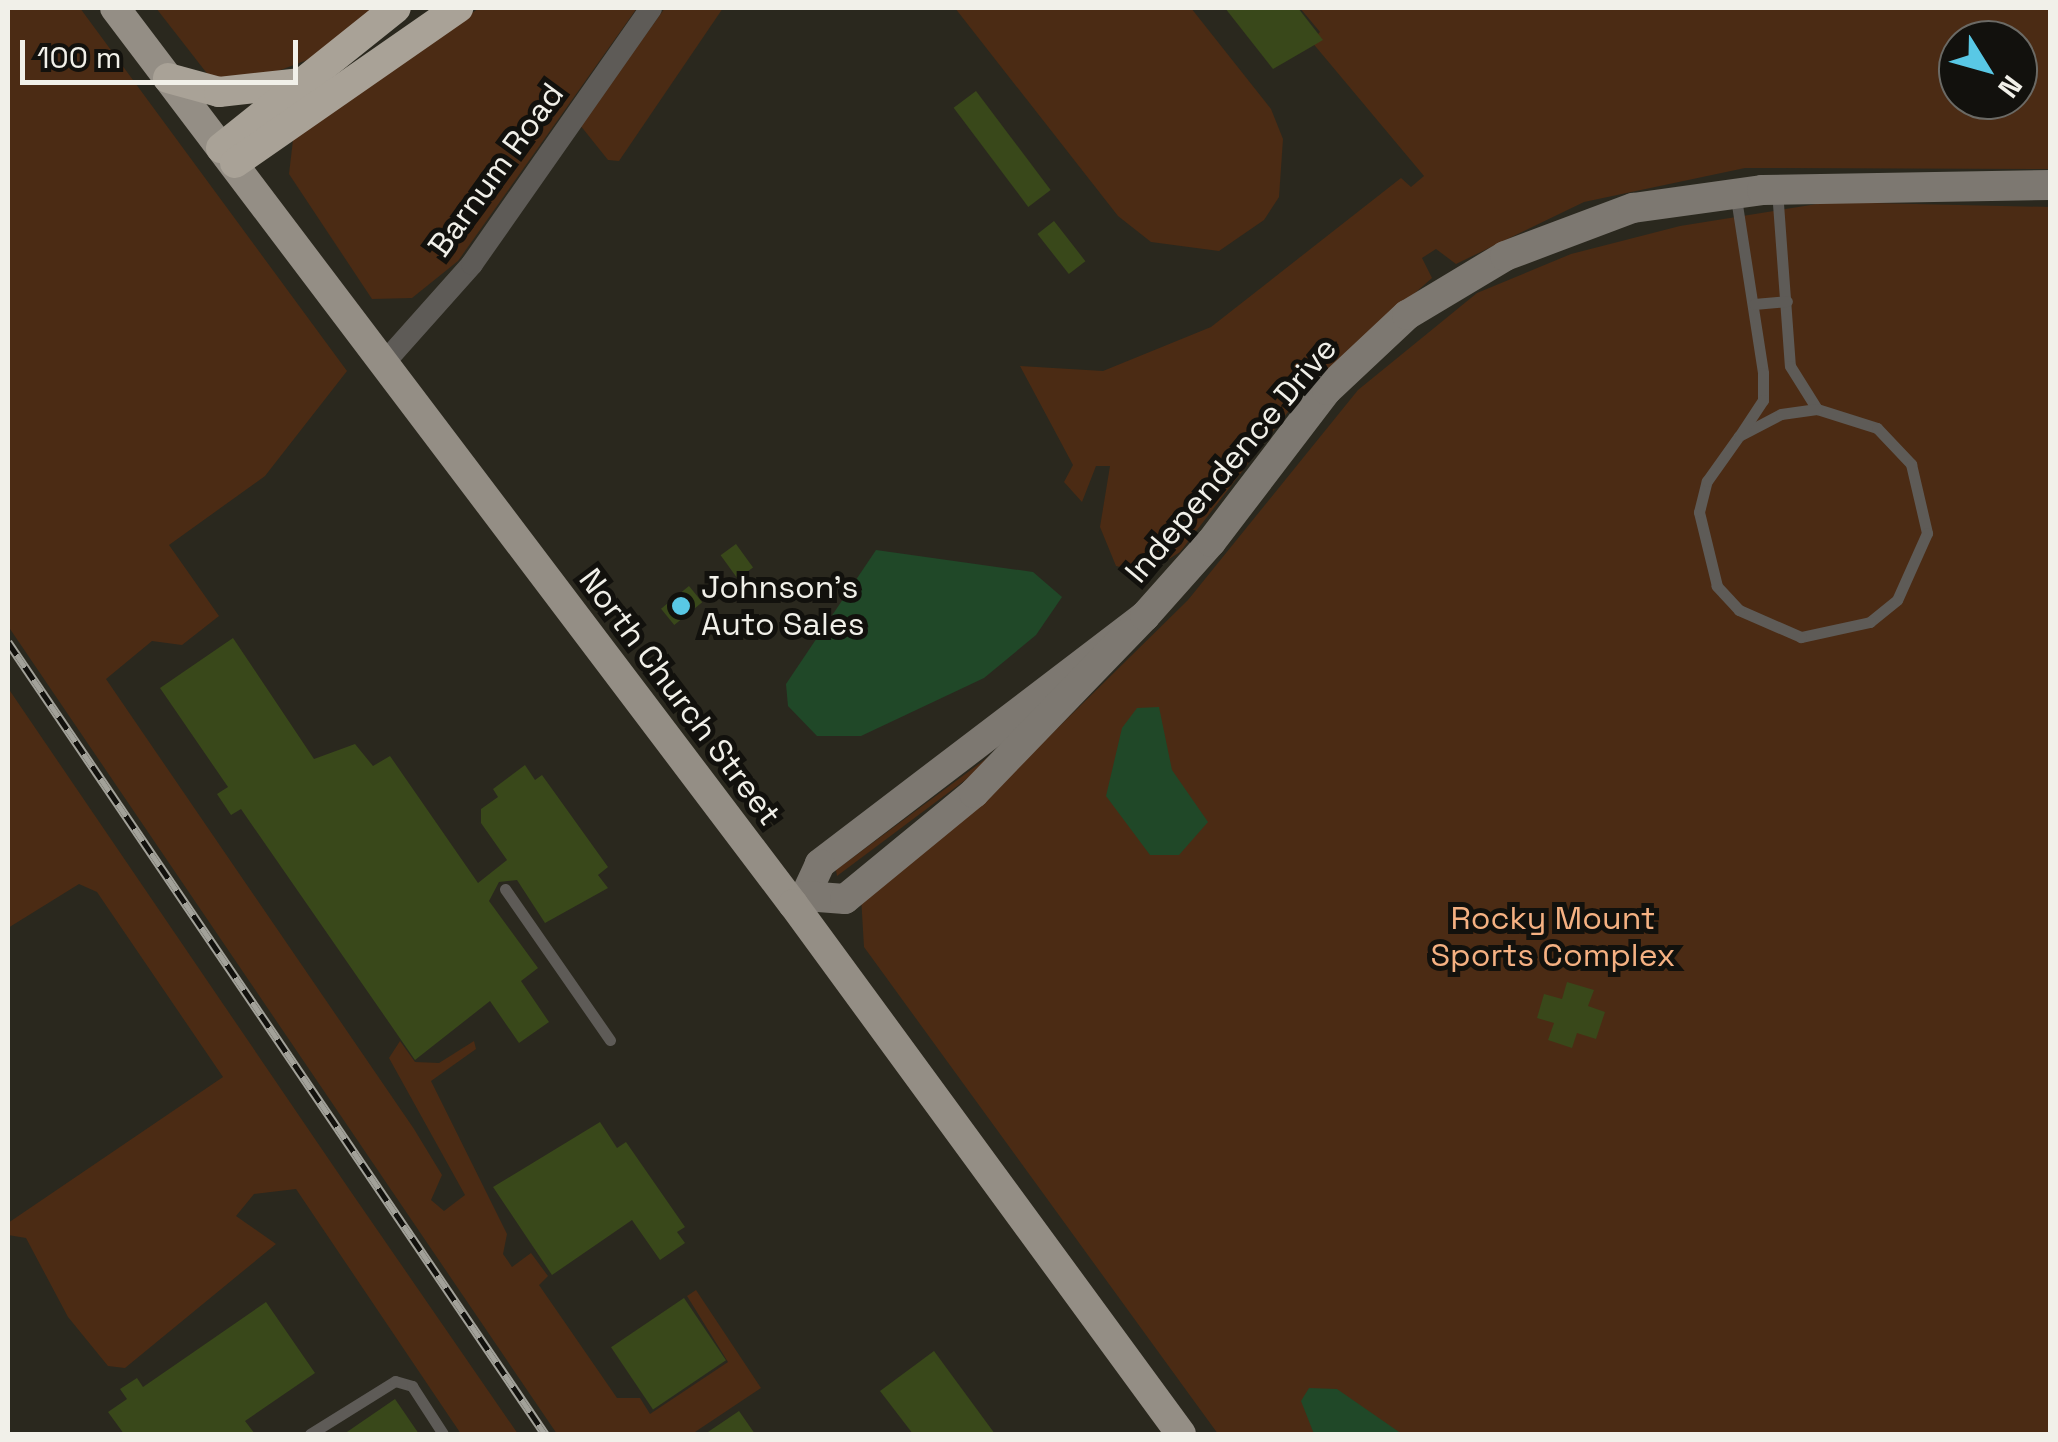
<!DOCTYPE html>
<style>
body{margin:0}
#map{position:relative;width:2058px;height:1442px;overflow:hidden;background:#2a281e;font-family:"Space Grotesk",sans-serif}
div>[style]{position:absolute}
.green>*{inset:0;background:#4b2b14}
.water>*{inset:0;background:#204828}
.building>*{inset:0;background:#39481a;transform-origin:0 0}
.lane>*{height:11px;margin:-5.5px;padding:0 5.5px;transform-origin:5.5px;border-radius:5.5px;background:#5e5b57}
.street>*{height:22px;margin:-11px;padding:0 11px;transform-origin:11px;border-radius:11px;background:#5e5b57}
.secondary>*{height:30px;margin:-15px;padding:0 15px;transform-origin:15px;border-radius:15px;background:#7d7871}
.primary>*{height:30px;margin:-15px;padding:0 15px;transform-origin:15px;border-radius:15px;background:#948e85}
.highway>*{height:30px;margin:-15px;padding:0 15px;transform-origin:15px;border-radius:15px;background:#a9a297}
.rail>*{height:9px;margin-top:-4.5px;transform-origin:0;background:repeating-linear-gradient(90deg,#12110d 0 15px,#a2a199 0 30px);box-sizing:border-box;border-block:2px solid #a2a199}
.dots>*{width:28px;height:28px;translate:-50% -50%;box-sizing:border-box;border:5px solid #12110d;border-radius:50%}
span{translate:-50% -50%;white-space:nowrap;text-align:center;line-height:1.15;-webkit-text-stroke:10px #12110d;paint-order:stroke}
.street-label{font-size:32px;color:#f1f0e9}
.poi-label{font-size:32px;color:#f1f0e9}
.left{translate:0 -50%;text-align:left}
.park-label{font-size:32px;color:#f5b182}
.frame{position:absolute;inset:0;border:10px solid #f1f0e9;pointer-events:none}
.north{position:absolute;left:1938px;top:20px;width:100px;height:100px;box-sizing:border-box;background:#12110d;border:2px solid #6b6a65;border-radius:50%;rotate:127deg;font-size:28px;font-weight:700;line-height:40px;text-align:center;color:#f1f0e9}
.north::after{content:'';display:block;margin:auto;width:35px;height:45px;background:#59c8e5;clip-path:polygon(50% 0,100% 100%,50% 72%,0 100%)}
.scale{position:absolute;left:20px;top:40px;width:278px;height:45px;box-sizing:border-box;border:5px solid #f1f0e9;border-top:0;padding-left:12px;font-size:30px;line-height:35px;white-space:nowrap;color:#f1f0e9;-webkit-text-stroke:8px #12110d;paint-order:stroke}
</style>
<div id="map">
<div class="green">
<div style="clip-path:polygon(8px 8px,80px 8px,347px 371px,265px 476px,169px 545px,219px 616px,182px 645px,152px 641px,106px 679px,414px 1129px,442px 1175px,431px 1200px,444px 1211px,465px 1195px,389px 1058px,400px 1041px,415px 1062px,439px 1063px,474px 1041px,476px 1049px,431px 1081px,507px 1234px,503px 1254px,512px 1267px,531px 1253px,548px 1276px,539px 1285px,617px 1398px,640px 1398px,650px 1414px,728px 1362px,687px 1296px,696px 1290px,761px 1388px,692px 1434px,557px 1434px,8px 626px)"></div>
<div style="clip-path:polygon(156px 8px,376px 8px,315px 57px,246px 83px,209px 76px)"></div>
<div style="clip-path:polygon(479px 8px,637px 8px,458px 261px,412px 298px,372px 299px,289px 174px,293px 140px)"></div>
<div style="clip-path:polygon(665px 8px,723px 8px,619px 161px,608px 160px,580px 125px)"></div>
<div style="clip-path:polygon(955px 8px,1191px 8px,1271px 109px,1283px 139px,1279px 197px,1264px 220px,1219px 251px,1151px 242px,1118px 216px)"></div>
<div style="clip-path:polygon(evenodd,1300px 8px,2050px 8px,2050px 169px,1745px 168px,1584px 202px,1456px 264px,1436px 249px,1422px 258px,1432px 278px,1305px 390px,1180px 552px,1147px 573px,1116px 566px,1100px 527px,1110px 466px,1096px 466px,1082px 502px,1064px 482px,1073px 465px,1020px 366px,1103px 371px,1211px 327px,1401px 178px,1411px 187px,1424px 176px,1311px 41px,1320px 32px,1300px 8px,1958px 40px,2018px 40px,2018px 100px,1958px 100px,1958px 40px)"></div>
<div style="clip-path:polygon(1829px 202px,2050px 207px,2050px 1434px,1218px 1434px,864px 947px,861px 896px,1015px 770px,1188px 600px,1358px 390px,1477px 293px,1571px 254px,1680px 226px)"></div>
<div style="clip-path:polygon(8px 688px,349px 1189px,518px 1434px,461px 1434px,296px 1189px,254px 1194px,236px 1216px,276px 1244px,125px 1368px,108px 1366px,68px 1317px,26px 1238px,8px 1235px,8px 1223px,223px 1077px,97px 892px,79px 884px,8px 928px)"></div>
<div style="clip-path:polygon(995px 752px,992px 760px,837px 876px,836px 870px)"></div>
</div>
<div class="water">
<div style="clip-path:polygon(876px 550px,1033px 572px,1062px 597px,1036px 635px,984px 678px,861px 736px,817px 736px,788px 706px,786px 684px)"></div>
<div style="clip-path:polygon(1159px 707px,1172px 770px,1208px 822px,1179px 855px,1150px 855px,1106px 796px,1122px 728px,1137px 708px)"></div>
<div style="clip-path:polygon(1309px 1388px,1337px 1389px,1402px 1434px,1314px 1434px,1301px 1401px)"></div>
</div>
<div class="building">
<div style="clip-path:polygon(1225px 8px,1298px 8px,1323px 40px,1273px 69px)"></div>
<div style="left:976px;top:91px;width:124px;height:28px;rotate:53deg"></div>
<div style="left:1054px;top:221px;width:51px;height:21px;rotate:52deg"></div>
<div style="left:736px;top:544px;width:29px;height:19px;rotate:54deg"></div>
<div style="left:689px;top:586px;width:21px;height:36px;rotate:51deg"></div>
<div style="clip-path:polygon(233px 638px,314px 759px,355px 744px,373px 766px,390px 756px,478px 883px,507px 860px,481px 823px,481px 809px,498px 797px,493px 789px,525px 765px,535px 780px,542px 775px,608px 867px,598px 875px,608px 888px,545px 923px,517px 880px,499px 882px,489px 901px,538px 968px,521px 981px,549px 1022px,519px 1043px,490px 1001px,415px 1060px,241px 809px,231px 815px,217px 794px,228px 787px,160px 688px)"></div>
<div style="clip-path:polygon(1567px 982px,1594px 990px,1588px 1006px,1605px 1012px,1596px 1039px,1577px 1033px,1572px 1048px,1548px 1040px,1554px 1023px,1537px 1018px,1544px 994px,1562px 999px)"></div>
<div style="clip-path:polygon(600px 1122px,617px 1148px,626px 1142px,685px 1227px,677px 1232px,685px 1243px,660px 1260px,632px 1220px,552px 1275px,493px 1187px)"></div>
<div style="left:684px;top:1298px;width:75px;height:88px;rotate:56deg"></div>
<div style="clip-path:polygon(266px 1302px,315px 1373px,245px 1421px,255px 1434px,124px 1434px,108px 1412px,127px 1399px,120px 1389px,137px 1378px,143px 1387px)"></div>
<div style="clip-path:polygon(934px 1351px,995px 1434px,913px 1434px,880px 1391px)"></div>
<div style="clip-path:polygon(395px 1399px,419px 1434px,344px 1434px)"></div>
<div style="clip-path:polygon(739px 1411px,755px 1434px,705px 1434px)"></div>
</div>
<div class="lane">
<div style="left:1777px;top:190px;width:176px;rotate:85.8deg"></div>
<div style="left:1790px;top:366px;width:51px;rotate:57.9deg"></div>
<div style="left:1817px;top:409px;width:63px;rotate:17.6deg"></div>
<div style="left:1877px;top:428px;width:50px;rotate:46.6deg"></div>
<div style="left:1911px;top:464px;width:71px;rotate:76.9deg"></div>
<div style="left:1927px;top:533px;width:73px;rotate:114.1deg"></div>
<div style="left:1897px;top:600px;width:35px;rotate:141deg"></div>
<div style="left:1870px;top:622px;width:71px;rotate:167.7deg"></div>
<div style="left:1801px;top:637px;width:68px;rotate:-156.5deg"></div>
<div style="left:1739px;top:610px;width:33px;rotate:-133deg"></div>
<div style="left:1717px;top:586px;width:76px;rotate:-103.7deg"></div>
<div style="left:1699px;top:512px;width:32px;rotate:-76deg"></div>
<div style="left:1707px;top:481px;width:55px;rotate:-54.6deg"></div>
<div style="left:1739px;top:436px;width:47px;rotate:-27.6deg"></div>
<div style="left:1781px;top:414px;width:36px;rotate:-8deg"></div>
<div style="left:1736px;top:198px;width:177px;rotate:81.2deg"></div>
<div style="left:1763px;top:373px;width:27px;rotate:90deg"></div>
<div style="left:1763px;top:400px;width:42px;rotate:123.3deg"></div>
<div style="left:1754px;top:304px;width:33px;rotate:-5deg"></div>
<div style="left:505px;top:889px;width:184px;rotate:55.2deg"></div>
<div style="left:310px;top:1434px;width:100px;rotate:-31.9deg"></div>
<div style="left:395px;top:1381px;width:18px;rotate:16deg"></div>
<div style="left:412px;top:1386px;width:57px;rotate:57.1deg"></div>
</div>
<div class="street">
<div style="left:383px;top:364px;width:134px;rotate:-48.3deg"></div>
<div style="left:472px;top:264px;width:312px;rotate:-55deg"></div>
</div>
<div class="secondary">
<div style="left:1145px;top:616px;width:409px;rotate:142.7deg"></div>
<div style="left:820px;top:864px;width:35px;rotate:115deg"></div>
<div style="left:805px;top:896px;width:40px;rotate:4.3deg"></div>
<div style="left:845px;top:899px;width:167px;rotate:-39.4deg"></div>
<div style="left:974px;top:793px;width:246px;rotate:-46deg"></div>
<div style="left:1145px;top:616px;width:99px;rotate:-48.3deg"></div>
<div style="left:1211px;top:542px;width:191px;rotate:-52.7deg"></div>
<div style="left:1327px;top:390px;width:110px;rotate:-43.2deg"></div>
<div style="left:1407px;top:315px;width:114px;rotate:-31deg"></div>
<div style="left:1505px;top:256px;width:137px;rotate:-20.6deg"></div>
<div style="left:1633px;top:208px;width:130px;rotate:-7.9deg"></div>
<div style="left:1762px;top:190px;width:288px;rotate:-1deg"></div>
</div>
<div class="primary">
<div style="left:115px;top:8px;width:1124px;rotate:52.89deg"></div>
<div style="left:793px;top:904px;width:657px;rotate:53.79deg"></div>
</div>
<div class="highway">
<div style="left:168px;top:78px;width:53px;rotate:15.4deg"></div>
<div style="left:219px;top:92px;width:81px;rotate:-6.3deg"></div>
<div style="left:221px;top:148px;width:224px;rotate:-38.7deg"></div>
<div style="left:235px;top:163px;width:272px;rotate:-34.8deg"></div>
</div>
<div class="rail">
<div style="left:8px;top:642px;width:957px;rotate:55.86deg"></div>
</div>
<div class="dots">
<div style="left:681px;top:606px;background:#59c8e5"></div>
</div>
<div class="street-label">
<span style="left:496px;top:170px;rotate:-54deg">Barnum Road</span>
<span style="left:1231px;top:460px;rotate:-50deg">Independence Drive</span>
<span style="left:680px;top:697px;rotate:53deg">North Church Street</span>
</div>
<div class="poi-label">
<span class="left" style="left:701px;top:606px">Johnson's<br>Auto Sales</span>
</div>
<div class="park-label">
<span style="left:1553px;top:937px">Rocky Mount<br>Sports Complex</span>
</div>
<div class="frame"></div>
<div class="north">N</div>
<div class="scale">100 m</div>
</div>
